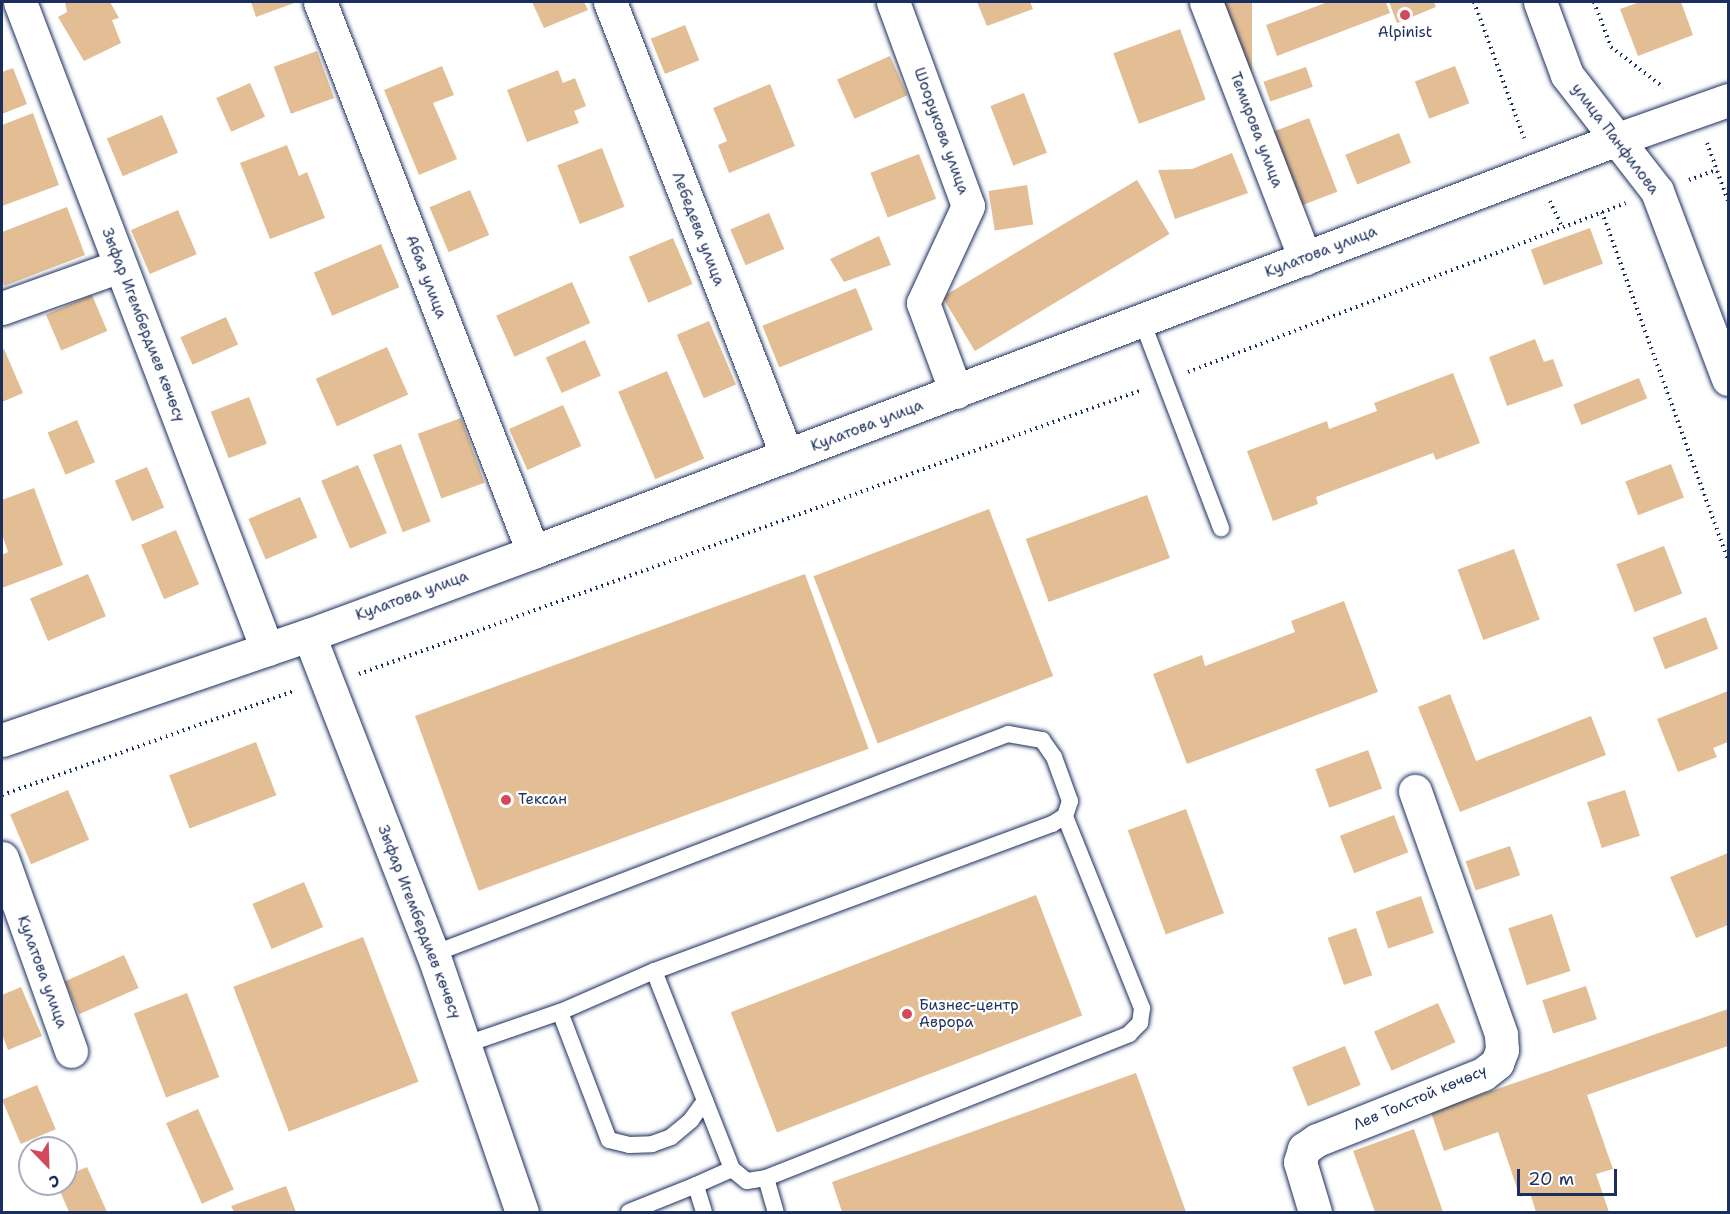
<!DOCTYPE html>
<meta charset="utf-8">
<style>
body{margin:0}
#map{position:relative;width:1730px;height:1214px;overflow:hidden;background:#fff;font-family:"Shantell Sans",sans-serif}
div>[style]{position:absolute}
.building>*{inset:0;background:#e3be94;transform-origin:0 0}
.path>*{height:4px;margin-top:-2px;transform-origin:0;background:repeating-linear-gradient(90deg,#1b2f5e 0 1.5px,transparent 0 6px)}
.roads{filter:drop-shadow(0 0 2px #1b2f5e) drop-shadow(0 0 2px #1b2f5e)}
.lane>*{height:16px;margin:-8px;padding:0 8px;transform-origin:8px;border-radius:8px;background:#fff}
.street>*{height:33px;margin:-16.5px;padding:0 16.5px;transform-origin:16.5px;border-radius:16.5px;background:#fff}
.secondary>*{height:33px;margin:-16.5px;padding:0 16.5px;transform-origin:16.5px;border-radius:16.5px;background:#fff}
.dots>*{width:16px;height:16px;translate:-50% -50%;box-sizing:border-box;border:3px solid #fff;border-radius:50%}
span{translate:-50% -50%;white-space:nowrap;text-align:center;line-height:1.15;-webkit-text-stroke:4.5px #fff;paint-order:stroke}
.poi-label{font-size:15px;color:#1b2f5e}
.left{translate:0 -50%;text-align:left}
.street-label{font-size:15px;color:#1b2f5e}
.frame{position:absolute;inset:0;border:3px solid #1b2f5e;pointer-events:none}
.north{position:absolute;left:18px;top:1136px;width:60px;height:60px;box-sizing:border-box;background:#fff;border:2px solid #a4acbf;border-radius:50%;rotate:157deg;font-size:16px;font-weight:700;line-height:24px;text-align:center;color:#1b2f5e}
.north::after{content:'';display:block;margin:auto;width:21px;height:27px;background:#d1495b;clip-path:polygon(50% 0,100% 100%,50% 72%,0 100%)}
.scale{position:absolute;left:1517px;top:1169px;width:100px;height:27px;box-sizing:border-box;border:3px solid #1b2f5e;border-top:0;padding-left:8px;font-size:18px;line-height:21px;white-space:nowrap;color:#1b2f5e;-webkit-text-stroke:4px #fff;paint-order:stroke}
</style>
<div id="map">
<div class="building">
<div style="clip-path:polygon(65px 2px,110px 2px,119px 18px,112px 20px,121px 43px,84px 61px,58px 17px,67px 12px)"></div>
<div style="clip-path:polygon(251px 2px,297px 2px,256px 17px)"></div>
<div style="clip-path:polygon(532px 2px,584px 2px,588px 10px,544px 28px)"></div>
<div style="clip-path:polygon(977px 2px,1030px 2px,1033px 9px,987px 26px)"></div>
<div style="left:1221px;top:2px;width:31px;height:85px"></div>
<div style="clip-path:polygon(1328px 2px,1386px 2px,1390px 13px,1277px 56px,1266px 25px)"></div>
<div style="clip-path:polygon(1389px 2px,1434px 2px,1436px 7px,1397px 23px)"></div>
<div style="clip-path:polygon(1640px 2px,1681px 2px,1693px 35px,1638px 56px,1620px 9px)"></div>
<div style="left:685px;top:25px;width:38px;height:37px;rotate:68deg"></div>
<div style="left:1180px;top:29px;width:75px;height:71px;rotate:70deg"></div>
<div style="left:317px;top:51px;width:50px;height:46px;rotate:70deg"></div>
<div style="left:890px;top:56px;width:43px;height:58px;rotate:66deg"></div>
<div style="clip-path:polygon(442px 66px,454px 95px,433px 103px,457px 159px,419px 175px,384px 90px)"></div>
<div style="left:1455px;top:66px;width:40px;height:43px;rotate:69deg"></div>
<div style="left:1306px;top:67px;width:21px;height:45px;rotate:71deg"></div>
<div style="clip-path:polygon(13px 68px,27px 104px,2px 114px,2px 72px)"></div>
<div style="clip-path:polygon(558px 70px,563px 83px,575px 78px,586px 106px,574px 111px,579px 123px,527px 142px,507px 90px)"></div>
<div style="left:250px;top:83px;width:37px;height:37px;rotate:66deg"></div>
<div style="clip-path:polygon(770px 84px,795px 146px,729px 173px,718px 145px,727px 141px,713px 108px)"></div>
<div style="left:1024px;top:93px;width:64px;height:36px;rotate:69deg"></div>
<div style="clip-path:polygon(33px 113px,59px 185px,2px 206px,2px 125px)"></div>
<div style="left:162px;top:115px;width:41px;height:60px;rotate:67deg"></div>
<div style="left:1309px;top:118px;width:79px;height:40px;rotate:69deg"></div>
<div style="left:1399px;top:133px;width:32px;height:58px;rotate:68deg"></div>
<div style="clip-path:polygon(287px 145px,299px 176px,307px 172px,325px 218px,270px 239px,240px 163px)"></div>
<div style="left:602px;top:148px;width:63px;height:48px;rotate:69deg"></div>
<div style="clip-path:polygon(1232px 153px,1248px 193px,1175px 219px,1158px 170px,1192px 169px)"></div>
<div style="left:919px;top:154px;width:48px;height:52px;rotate:69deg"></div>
<div style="left:1137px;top:180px;width:63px;height:227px;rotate:59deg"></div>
<div style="left:1027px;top:185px;width:40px;height:39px;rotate:81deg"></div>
<div style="left:470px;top:190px;width:49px;height:44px;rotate:67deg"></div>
<div style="clip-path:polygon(67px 207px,85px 255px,4px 286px,2px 279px,2px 232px)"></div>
<div style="left:178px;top:210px;width:48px;height:51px;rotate:67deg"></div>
<div style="left:769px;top:213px;width:39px;height:42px;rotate:67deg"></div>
<div style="left:1590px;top:228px;width:38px;height:63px;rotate:70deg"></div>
<div style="clip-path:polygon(879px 236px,891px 265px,844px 282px,830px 259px)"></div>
<div style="left:673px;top:238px;width:50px;height:48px;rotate:67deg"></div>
<div style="left:381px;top:244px;width:47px;height:73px;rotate:67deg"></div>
<div style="left:572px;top:282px;width:45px;height:83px;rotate:66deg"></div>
<div style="left:856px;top:288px;width:45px;height:101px;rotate:68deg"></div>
<div style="left:92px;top:295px;width:39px;height:50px;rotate:67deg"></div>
<div style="left:226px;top:317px;width:30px;height:50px;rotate:66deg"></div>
<div style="left:709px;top:321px;width:69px;height:35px;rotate:67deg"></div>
<div style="clip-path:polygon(1535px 339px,1544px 362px,1553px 359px,1563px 386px,1507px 406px,1489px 357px)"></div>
<div style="left:585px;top:340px;width:39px;height:43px;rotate:66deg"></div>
<div style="left:387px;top:347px;width:52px;height:78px;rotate:66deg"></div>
<div style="clip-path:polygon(4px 349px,23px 393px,2px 402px,2px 350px)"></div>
<div style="left:667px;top:371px;width:95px;height:53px;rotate:67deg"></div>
<div style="clip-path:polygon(1453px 373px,1480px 443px,1436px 460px,1433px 453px,1316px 497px,1318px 504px,1273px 521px,1247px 451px,1327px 421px,1329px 429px,1377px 411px,1374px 403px)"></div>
<div style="left:1639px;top:378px;width:22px;height:71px;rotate:68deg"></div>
<div style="left:249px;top:397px;width:50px;height:41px;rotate:69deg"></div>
<div style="left:563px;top:405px;width:45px;height:59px;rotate:66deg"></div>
<div style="left:461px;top:418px;width:69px;height:46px;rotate:70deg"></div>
<div style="left:77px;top:420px;width:46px;height:32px;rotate:67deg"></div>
<div style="left:401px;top:444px;width:83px;height:30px;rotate:69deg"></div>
<div style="left:1671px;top:464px;width:36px;height:49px;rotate:69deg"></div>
<div style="left:358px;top:465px;width:74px;height:40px;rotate:67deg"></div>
<div style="left:147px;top:467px;width:44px;height:35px;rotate:67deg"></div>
<div style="clip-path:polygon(34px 488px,63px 565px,2px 588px,2px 555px,8px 552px,2px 534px,2px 500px)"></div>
<div style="left:1147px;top:495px;width:67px;height:129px;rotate:70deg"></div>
<div style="left:300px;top:497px;width:44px;height:56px;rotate:67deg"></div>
<div style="left:989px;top:509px;width:179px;height:188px;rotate:69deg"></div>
<div style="left:176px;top:530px;width:59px;height:38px;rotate:67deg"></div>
<div style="left:1664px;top:546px;width:51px;height:51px;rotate:69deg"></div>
<div style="left:1514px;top:549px;width:75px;height:60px;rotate:70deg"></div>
<div style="left:88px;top:574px;width:46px;height:63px;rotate:67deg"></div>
<div style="left:805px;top:574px;width:186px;height:415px;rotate:70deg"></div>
<div style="clip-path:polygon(1344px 601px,1378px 692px,1187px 764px,1153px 674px,1202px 655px,1205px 666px,1295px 632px,1291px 621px)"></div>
<div style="left:1706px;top:617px;width:34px;height:57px;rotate:69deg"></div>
<div style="clip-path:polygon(1728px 691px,1728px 742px,1713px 748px,1717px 757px,1678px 772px,1657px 719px)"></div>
<div style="clip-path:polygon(1450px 694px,1476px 761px,1591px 716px,1606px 755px,1460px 812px,1418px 707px)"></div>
<div style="left:256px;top:742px;width:57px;height:93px;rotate:69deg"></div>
<div style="left:1368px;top:750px;width:41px;height:56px;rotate:70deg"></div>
<div style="left:68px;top:790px;width:54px;height:63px;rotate:67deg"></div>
<div style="left:1625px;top:790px;width:48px;height:40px;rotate:72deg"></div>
<div style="left:1186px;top:809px;width:111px;height:62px;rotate:70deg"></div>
<div style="left:1394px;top:815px;width:40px;height:58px;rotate:69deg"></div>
<div style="left:1510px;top:846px;width:31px;height:47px;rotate:71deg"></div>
<div style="clip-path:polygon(1728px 853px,1728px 925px,1696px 938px,1670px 877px)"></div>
<div style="left:304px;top:882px;width:49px;height:56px;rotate:67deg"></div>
<div style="left:1036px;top:895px;width:129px;height:327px;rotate:69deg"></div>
<div style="left:1421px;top:896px;width:39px;height:48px;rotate:71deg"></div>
<div style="left:1552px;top:914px;width:60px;height:46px;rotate:72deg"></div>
<div style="left:1356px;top:928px;width:50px;height:30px;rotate:71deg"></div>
<div style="left:363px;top:937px;width:155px;height:139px;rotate:69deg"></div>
<div style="left:124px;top:955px;width:36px;height:65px;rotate:66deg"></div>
<div style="left:1586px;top:986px;width:35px;height:46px;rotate:72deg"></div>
<div style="clip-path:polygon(21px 987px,42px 1036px,8px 1050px,2px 1034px,2px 995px)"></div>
<div style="left:187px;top:993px;width:90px;height:57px;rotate:69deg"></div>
<div style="left:1438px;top:1003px;width:43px;height:70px;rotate:66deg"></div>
<div style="clip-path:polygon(1728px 1009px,1728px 1046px,1587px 1095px,1613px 1169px,1596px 1174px,1609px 1212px,1536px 1212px,1530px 1193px,1520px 1197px,1498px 1132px,1444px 1151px,1431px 1112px)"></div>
<div style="left:1345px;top:1046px;width:42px;height:57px;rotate:68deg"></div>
<div style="clip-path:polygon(1136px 1073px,1186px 1212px,842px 1212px,832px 1182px)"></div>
<div style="left:37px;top:1085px;width:48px;height:38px;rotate:67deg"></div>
<div style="left:198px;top:1109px;width:88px;height:35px;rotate:66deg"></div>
<div style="clip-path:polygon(1414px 1129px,1443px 1212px,1375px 1212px,1353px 1151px)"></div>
<div style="clip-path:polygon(87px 1167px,107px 1212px,69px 1212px,57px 1184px,66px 1184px,66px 1176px)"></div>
<div style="clip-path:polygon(286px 1186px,296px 1212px,234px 1212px,231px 1206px)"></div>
</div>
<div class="path">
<div style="left:1474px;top:2px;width:145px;rotate:69.8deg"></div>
<div style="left:1594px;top:2px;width:48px;rotate:69.3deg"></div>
<div style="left:1611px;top:47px;width:66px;rotate:37.6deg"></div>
<div style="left:1707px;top:143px;width:62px;rotate:70.1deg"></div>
<div style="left:1689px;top:180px;width:30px;rotate:-20deg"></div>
<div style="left:1550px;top:201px;width:29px;rotate:65deg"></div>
<div style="left:1602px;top:212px;width:370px;rotate:70.1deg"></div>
<div style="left:1188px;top:372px;width:469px;rotate:-21.1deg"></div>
<div style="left:359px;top:674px;width:833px;rotate:-19.94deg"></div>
<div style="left:2px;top:795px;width:308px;rotate:-19.6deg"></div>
</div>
<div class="roads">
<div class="lane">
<div style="left:1142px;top:321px;width:222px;rotate:69.1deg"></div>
<div style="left:433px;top:954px;width:616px;rotate:-20.94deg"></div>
<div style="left:1008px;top:734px;width:35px;rotate:10deg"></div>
<div style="left:1042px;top:740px;width:21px;rotate:55deg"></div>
<div style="left:1054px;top:757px;width:47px;rotate:70deg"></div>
<div style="left:1070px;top:801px;width:16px;rotate:108deg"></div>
<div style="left:1065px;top:816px;width:15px;rotate:148deg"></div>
<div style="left:1052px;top:824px;width:424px;rotate:159.7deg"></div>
<div style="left:654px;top:971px;width:213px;rotate:68.5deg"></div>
<div style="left:732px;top:1169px;width:19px;rotate:39deg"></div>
<div style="left:747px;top:1181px;width:19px;rotate:-9deg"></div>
<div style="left:766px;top:1178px;width:391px;rotate:-21.6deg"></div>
<div style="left:1129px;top:1034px;width:16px;rotate:-45deg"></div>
<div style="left:1140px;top:1023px;width:15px;rotate:-82deg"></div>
<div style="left:1142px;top:1008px;width:207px;rotate:-111.9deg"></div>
<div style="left:654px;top:971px;width:103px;rotate:156.4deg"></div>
<div style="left:560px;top:1012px;width:137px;rotate:69.1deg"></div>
<div style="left:609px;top:1140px;width:21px;rotate:14deg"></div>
<div style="left:629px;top:1145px;width:23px;rotate:-2deg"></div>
<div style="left:652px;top:1144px;width:20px;rotate:-20deg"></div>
<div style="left:671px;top:1137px;width:26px;rotate:-40deg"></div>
<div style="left:691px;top:1120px;width:24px;rotate:-54deg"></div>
<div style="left:464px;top:1045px;width:102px;rotate:-19deg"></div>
<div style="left:766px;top:1178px;width:35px;rotate:74deg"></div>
<div style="left:629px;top:1212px;width:72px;rotate:-21.9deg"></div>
<div style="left:704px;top:1212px;width:28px;rotate:-107deg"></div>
<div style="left:696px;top:1185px;width:39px;rotate:-24deg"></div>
</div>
<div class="street">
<div style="left:20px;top:2px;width:693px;rotate:69.11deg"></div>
<div style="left:320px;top:2px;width:590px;rotate:68.83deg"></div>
<div style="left:610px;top:2px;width:487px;rotate:68.7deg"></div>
<div style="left:893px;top:2px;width:217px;rotate:69.8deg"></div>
<div style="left:968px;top:206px;width:107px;rotate:114.9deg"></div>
<div style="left:923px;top:303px;width:95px;rotate:69.7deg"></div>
<div style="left:1206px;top:2px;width:275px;rotate:68.9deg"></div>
<div style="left:2px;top:308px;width:125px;rotate:-19.6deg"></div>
<div style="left:309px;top:635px;width:342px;rotate:68.8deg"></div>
<div style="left:433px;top:954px;width:273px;rotate:71deg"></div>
<div style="left:2px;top:740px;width:324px;rotate:-18.9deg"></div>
<div style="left:309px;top:635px;width:239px;rotate:-20.3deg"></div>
<div style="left:533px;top:552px;width:1158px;rotate:-20.85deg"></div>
<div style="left:2px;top:858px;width:205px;rotate:70.3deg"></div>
<div style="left:1315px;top:1212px;width:52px;rotate:-106.7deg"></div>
<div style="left:1300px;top:1162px;width:14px;rotate:-73deg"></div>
<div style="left:1304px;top:1149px;width:16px;rotate:-35deg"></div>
<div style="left:1317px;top:1140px;width:179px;rotate:-21.7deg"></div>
<div style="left:1483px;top:1074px;width:18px;rotate:-38deg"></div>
<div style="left:1497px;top:1063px;width:14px;rotate:-69deg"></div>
<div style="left:1502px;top:1050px;width:16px;rotate:-94deg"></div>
<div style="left:1501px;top:1034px;width:258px;rotate:-109.5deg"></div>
</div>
<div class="secondary">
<div style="left:1540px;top:2px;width:78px;rotate:69.7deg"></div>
<div style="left:1567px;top:75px;width:147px;rotate:52.2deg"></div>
<div style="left:1657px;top:191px;width:201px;rotate:69.3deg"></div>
<div style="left:1615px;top:140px;width:120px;rotate:-19.5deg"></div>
</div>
</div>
<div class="dots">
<div style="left:1405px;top:15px;background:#d1495b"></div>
<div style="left:506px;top:800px;background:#d1495b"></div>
<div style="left:907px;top:1014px;background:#d1495b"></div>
</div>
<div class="poi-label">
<span style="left:1405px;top:33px">Alpinist</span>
<span class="left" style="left:518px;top:800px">Тексан</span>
<span class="left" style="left:919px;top:1014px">Бизнес-центр<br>Аврора</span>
</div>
<div class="street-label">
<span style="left:1256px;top:130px;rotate:69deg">Темирова улица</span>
<span style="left:941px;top:131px;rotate:70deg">Шоорукова улица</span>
<span style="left:1615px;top:139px;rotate:53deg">улица Панфилова</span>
<span style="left:698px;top:229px;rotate:69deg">Лебедева улица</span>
<span style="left:1321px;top:252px;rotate:-21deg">Кулатова улица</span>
<span style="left:426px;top:277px;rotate:69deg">Абая улица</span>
<span style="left:143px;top:325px;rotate:69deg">Зыфар Игембердиев көчөсү</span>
<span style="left:867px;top:426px;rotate:-21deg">Кулатова улица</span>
<span style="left:412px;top:596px;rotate:-20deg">Кулатова улица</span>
<span style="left:419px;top:922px;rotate:69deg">Зыфар Игембердиев көчөсү</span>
<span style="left:42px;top:972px;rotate:70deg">Кулатова улица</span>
<span style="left:1420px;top:1098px;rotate:-23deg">Лев Толстой көчөсү</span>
</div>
<div class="frame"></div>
<div class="north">С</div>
<div class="scale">20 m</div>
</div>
